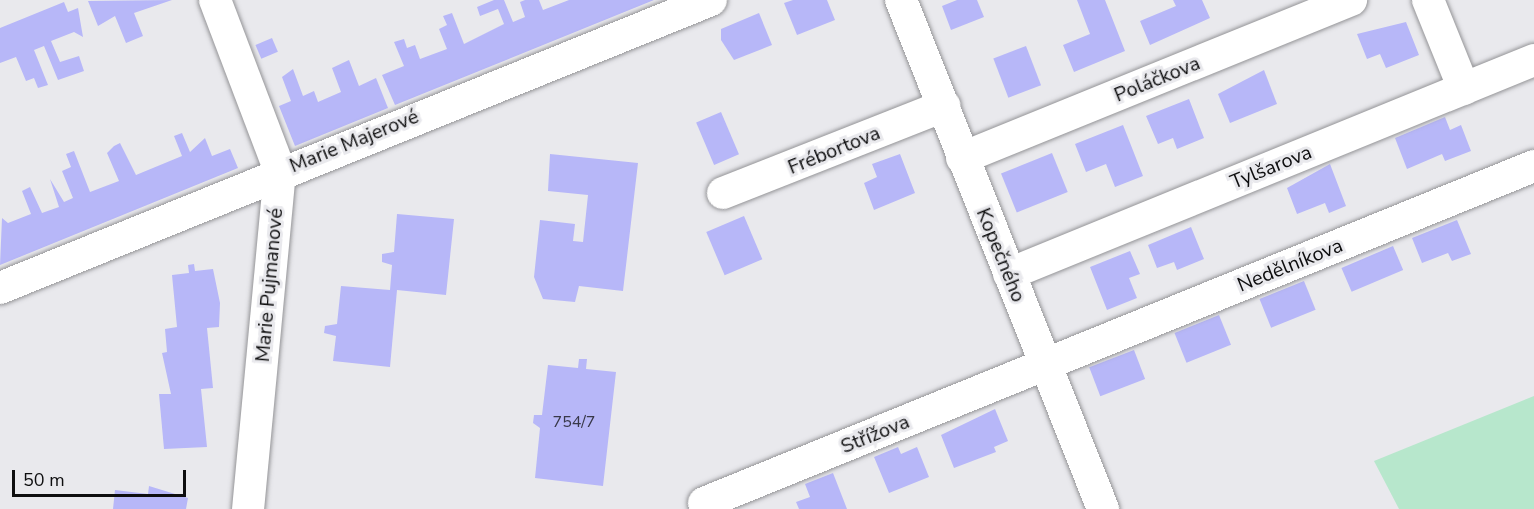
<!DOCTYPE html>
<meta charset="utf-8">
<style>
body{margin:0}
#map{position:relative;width:1534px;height:509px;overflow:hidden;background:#e9e9ed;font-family:"Nunito Sans",sans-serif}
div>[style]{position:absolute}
.green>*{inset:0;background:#b7e7cc}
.building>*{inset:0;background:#b7b7f8;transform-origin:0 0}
.roads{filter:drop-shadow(0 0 2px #949497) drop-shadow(0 0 2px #949497)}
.minor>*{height:32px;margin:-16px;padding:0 16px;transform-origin:16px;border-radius:16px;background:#fff}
span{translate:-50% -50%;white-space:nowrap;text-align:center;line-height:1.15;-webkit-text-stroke:6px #e9e9ed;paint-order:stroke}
.number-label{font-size:16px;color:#383849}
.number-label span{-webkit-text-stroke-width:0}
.street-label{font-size:20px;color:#0e0e0f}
.scale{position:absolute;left:12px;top:470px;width:174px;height:27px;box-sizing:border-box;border:3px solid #0e0e0f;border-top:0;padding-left:8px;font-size:18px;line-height:21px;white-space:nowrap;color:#0e0e0f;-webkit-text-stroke:4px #e9e9ed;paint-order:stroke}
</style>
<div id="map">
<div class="green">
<div style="clip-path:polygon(1534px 396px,1534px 509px,1399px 509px,1374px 461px)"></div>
</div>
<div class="building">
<div style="clip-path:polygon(172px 0,134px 13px,143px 36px,126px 43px,115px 16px,98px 26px,88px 1px)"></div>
<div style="clip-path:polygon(494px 0,504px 0,513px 22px,525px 17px,520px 2px,525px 0,539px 0,543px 10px,569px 0,654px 0,395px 105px,382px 75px,404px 66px,394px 42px,404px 39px,407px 48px,415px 45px,420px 59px,447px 49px,439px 29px,447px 25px,443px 16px,452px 13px,464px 44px,504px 24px,498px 9px,480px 16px,477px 7px)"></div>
<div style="clip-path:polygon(793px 0,827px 0,835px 20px,797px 35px,784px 3px)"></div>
<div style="clip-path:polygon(957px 0,977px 0,984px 17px,951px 30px,942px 6px)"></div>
<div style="clip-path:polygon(1077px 0,1105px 0,1125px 51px,1074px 72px,1063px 45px,1090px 34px)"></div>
<div style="clip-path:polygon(1173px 0,1202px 0,1210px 18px,1150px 45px,1140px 21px,1176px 6px)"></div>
<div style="clip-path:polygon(64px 2px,68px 12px,78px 8px,83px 37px,74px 32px,51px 41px,60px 62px,79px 56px,84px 71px,58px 80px,44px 46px,34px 50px,48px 85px,38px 88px,34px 78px,26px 81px,16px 57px,0 63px,0 28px)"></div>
<div style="clip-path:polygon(759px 13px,772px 45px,734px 60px,721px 40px,721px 29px)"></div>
<div style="clip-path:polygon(1406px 22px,1419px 55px,1386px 68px,1380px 54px,1367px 59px,1357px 34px)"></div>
<div style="left:272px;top:38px;width:15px;height:18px;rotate:67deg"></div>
<div style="left:1026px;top:46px;width:42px;height:35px;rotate:69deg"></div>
<div style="clip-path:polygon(349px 60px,359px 86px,376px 78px,388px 108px,295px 146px,279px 106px,291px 101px,282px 77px,293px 69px,303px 96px,314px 91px,318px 102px,341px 92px,332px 68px)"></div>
<div style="clip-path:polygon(1264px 70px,1277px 104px,1230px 123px,1218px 94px)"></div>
<div style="clip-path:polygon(1189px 99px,1204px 138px,1177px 149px,1173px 138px,1158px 144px,1146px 116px)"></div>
<div style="left:721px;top:112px;width:46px;height:27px;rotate:67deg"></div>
<div style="clip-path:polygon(1445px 117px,1450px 130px,1461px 125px,1471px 151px,1445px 161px,1442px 154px,1407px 169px,1395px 138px)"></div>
<div style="clip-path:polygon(1123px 125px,1143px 176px,1115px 187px,1106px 164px,1086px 172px,1075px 144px)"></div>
<div style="clip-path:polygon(182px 133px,190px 152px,205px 138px,212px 156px,230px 149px,238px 168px,0 265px,2px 218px,8px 223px,31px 214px,22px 191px,30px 187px,42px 213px,59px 207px,50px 179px,64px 202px,73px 198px,62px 171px,71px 167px,66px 154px,74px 151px,90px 192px,119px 181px,107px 153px,114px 146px,120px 143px,136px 175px,182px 156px,174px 136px)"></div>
<div style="left:1052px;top:153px;width:42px;height:55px;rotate:68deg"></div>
<div style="clip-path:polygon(550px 154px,638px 163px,623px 291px,579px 286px,575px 302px,543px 299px,534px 277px,540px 220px,575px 224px,573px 241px,583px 242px,588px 195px,548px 191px)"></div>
<div style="clip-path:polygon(900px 154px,915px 193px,874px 210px,864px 183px,877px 177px,872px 164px)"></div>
<div style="clip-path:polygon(1330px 164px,1346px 206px,1329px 213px,1325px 203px,1297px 214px,1287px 188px)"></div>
<div style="clip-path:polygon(397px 214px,454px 219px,446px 295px,397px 290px,390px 367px,333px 361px,336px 336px,324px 333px,325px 326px,337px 324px,341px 286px,390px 290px,392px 265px,382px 262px,382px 254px,394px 252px)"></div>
<div style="left:744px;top:216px;width:47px;height:41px;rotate:67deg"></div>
<div style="clip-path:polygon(1457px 220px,1471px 254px,1452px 261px,1448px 253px,1422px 263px,1412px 238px)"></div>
<div style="clip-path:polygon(1191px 227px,1204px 259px,1177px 270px,1174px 262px,1157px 268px,1148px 245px)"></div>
<div style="left:1393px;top:246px;width:26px;height:56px;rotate:67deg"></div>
<div style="clip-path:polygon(1130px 251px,1140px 274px,1129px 278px,1137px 298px,1107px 310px,1090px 267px)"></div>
<div style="clip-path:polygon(194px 264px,195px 271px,213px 269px,220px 303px,219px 327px,207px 328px,213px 388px,201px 389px,207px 447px,164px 449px,159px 394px,171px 394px,162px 353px,167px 352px,165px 329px,177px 327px,172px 275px,189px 273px,188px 265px)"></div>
<div style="left:1304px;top:281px;width:31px;height:48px;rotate:68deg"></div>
<div style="left:1219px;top:315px;width:32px;height:48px;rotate:68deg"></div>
<div style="left:1134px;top:350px;width:31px;height:48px;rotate:69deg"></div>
<div style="clip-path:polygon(579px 359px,587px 359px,586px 369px,616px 372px,603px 486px,535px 478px,540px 428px,533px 423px,534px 415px,542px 415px,548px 365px,578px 368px)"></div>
<div style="clip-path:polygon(995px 409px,1008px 441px,994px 447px,996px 452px,954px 468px,941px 435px)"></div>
<div style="clip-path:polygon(898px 447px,901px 454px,917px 447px,929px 477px,889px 493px,874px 457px)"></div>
<div style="clip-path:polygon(833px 473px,847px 509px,799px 509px,796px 502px,810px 497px,805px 484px)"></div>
<div style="clip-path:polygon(149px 486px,188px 498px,186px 509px,113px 509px,115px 490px,148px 494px)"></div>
</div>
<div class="roads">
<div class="minor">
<div style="left:215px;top:0;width:183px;rotate:69.2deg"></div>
<div style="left:280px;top:171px;width:340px;rotate:95.4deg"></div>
<div style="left:901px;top:0;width:548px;rotate:68.35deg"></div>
<div style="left:1428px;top:0;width:96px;rotate:68deg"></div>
<div style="left:962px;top:158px;width:420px;rotate:-22.1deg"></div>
<div style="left:723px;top:193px;width:238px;rotate:-21.5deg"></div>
<div style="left:1009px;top:274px;width:567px;rotate:-22.18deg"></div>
<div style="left:0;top:288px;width:767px;rotate:-22.05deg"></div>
<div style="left:704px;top:503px;width:896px;rotate:-22.1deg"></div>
</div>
</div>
<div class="number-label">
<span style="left:574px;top:422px">754/7</span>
</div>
<div class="street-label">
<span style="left:1157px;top:79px;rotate:-22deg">Poláčkova</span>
<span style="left:354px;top:141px;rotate:-22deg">Marie Majerové</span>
<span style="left:834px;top:150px;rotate:-22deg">Frébortova</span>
<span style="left:1271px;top:167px;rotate:-22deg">Tylšarova</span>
<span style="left:1001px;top:255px;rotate:68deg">Kopečného</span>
<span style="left:1290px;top:265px;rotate:-22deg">Nedělníkova</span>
<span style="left:269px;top:285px;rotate:-85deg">Marie Pujmanové</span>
<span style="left:875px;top:434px;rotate:-22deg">Střížova</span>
</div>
<div class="scale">50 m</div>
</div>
